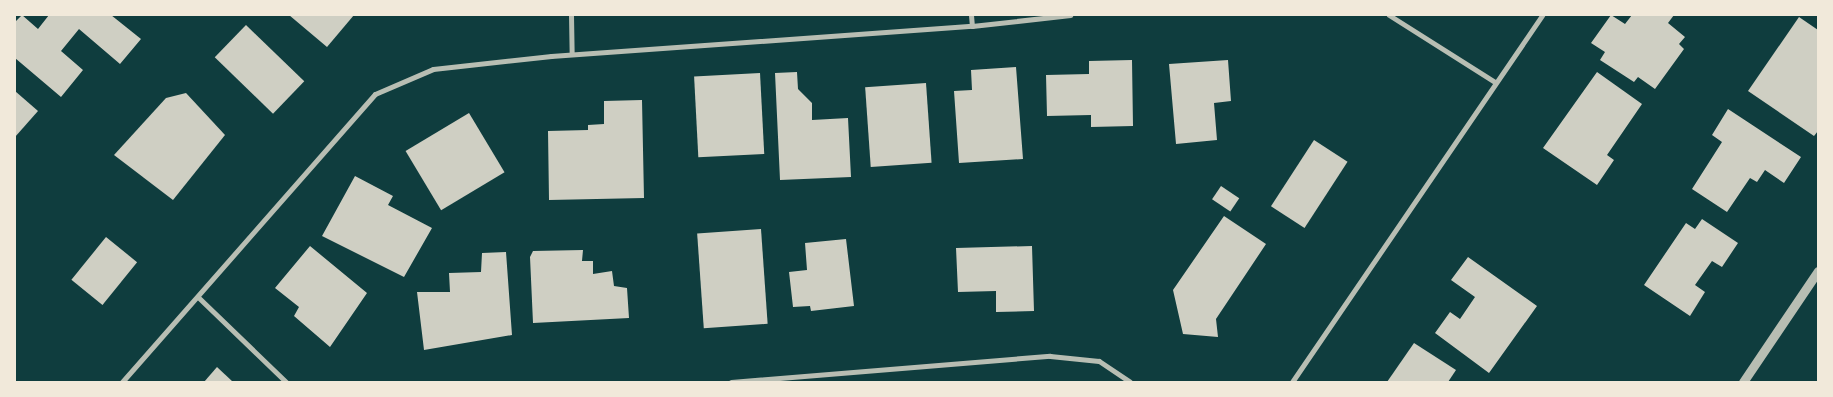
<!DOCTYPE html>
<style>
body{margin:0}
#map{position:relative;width:1833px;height:397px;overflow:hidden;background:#0f3d3e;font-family:Manrope,sans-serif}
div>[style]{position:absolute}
.building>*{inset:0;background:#cfcfc3;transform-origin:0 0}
.minor>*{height:5px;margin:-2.5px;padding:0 2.5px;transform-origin:2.5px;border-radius:2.5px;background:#b8beb3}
.tertiary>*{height:9px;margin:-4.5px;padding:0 4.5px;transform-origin:4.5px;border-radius:4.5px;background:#b8beb3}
span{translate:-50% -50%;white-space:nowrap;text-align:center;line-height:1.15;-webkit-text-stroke:5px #f1e9da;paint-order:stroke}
.frame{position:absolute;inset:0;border:16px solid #f1e9da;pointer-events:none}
</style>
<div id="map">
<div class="building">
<div style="clip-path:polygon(22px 15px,38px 29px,49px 15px,111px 15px,141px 39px,120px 64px,79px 29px,61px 51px,83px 70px,61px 97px,15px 58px,15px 22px)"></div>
<div style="clip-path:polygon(289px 15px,354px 15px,327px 47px)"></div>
<div style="clip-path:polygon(1611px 15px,1625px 24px,1632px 15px,1674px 15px,1668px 23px,1685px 37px,1679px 44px,1684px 49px,1655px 89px,1638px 77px,1634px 82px,1600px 60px,1605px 52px,1591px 43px)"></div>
<div style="clip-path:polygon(1799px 17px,1818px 30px,1818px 131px,1814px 136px,1748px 91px)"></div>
<div style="left:246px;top:25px;width:81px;height:45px;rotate:44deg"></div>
<div style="clip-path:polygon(1132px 60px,1133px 126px,1091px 127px,1091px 115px,1047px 116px,1046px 75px,1089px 74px,1089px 61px)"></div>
<div style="clip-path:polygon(1228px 60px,1231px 101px,1214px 103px,1217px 140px,1176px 144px,1169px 64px)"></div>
<div style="clip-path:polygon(1016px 67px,1023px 159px,959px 163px,954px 91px,972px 90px,971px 70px)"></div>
<div style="clip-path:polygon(797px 72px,798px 89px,812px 103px,812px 120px,848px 118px,851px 177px,780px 180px,775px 73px)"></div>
<div style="clip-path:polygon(1597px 72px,1642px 104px,1607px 155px,1614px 160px,1597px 185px,1543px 148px)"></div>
<div style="left:760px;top:73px;width:81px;height:66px;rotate:87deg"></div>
<div style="left:926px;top:83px;width:80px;height:61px;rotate:86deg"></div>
<div style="clip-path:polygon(15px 91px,38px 111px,15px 137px)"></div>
<div style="clip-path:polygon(186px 93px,225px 135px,173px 200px,114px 155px,166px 98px)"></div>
<div style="clip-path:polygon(642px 100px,644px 198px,549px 200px,548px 131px,588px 130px,588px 125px,604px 124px,604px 101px)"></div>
<div style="clip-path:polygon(1728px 109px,1801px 157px,1784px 183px,1765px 170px,1757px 182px,1750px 178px,1727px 212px,1692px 189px,1722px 142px,1712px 135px)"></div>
<div style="left:469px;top:113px;width:69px;height:74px;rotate:59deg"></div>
<div style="left:1314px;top:140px;width:40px;height:79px;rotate:33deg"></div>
<div style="clip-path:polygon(355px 176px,393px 196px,388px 205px,432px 228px,404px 277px,322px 236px)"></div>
<div style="left:1221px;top:186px;width:22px;height:16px;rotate:34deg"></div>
<div style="clip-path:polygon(1224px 216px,1266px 244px,1216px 319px,1218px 337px,1183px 334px,1173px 290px)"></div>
<div style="clip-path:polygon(1702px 219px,1738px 243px,1722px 267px,1712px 261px,1695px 285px,1705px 292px,1690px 316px,1644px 285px,1686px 223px,1695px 229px)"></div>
<div style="left:761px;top:229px;width:95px;height:64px;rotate:86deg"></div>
<div style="left:106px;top:237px;width:40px;height:55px;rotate:39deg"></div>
<div style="clip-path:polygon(846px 239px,854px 306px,811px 311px,810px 306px,793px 307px,789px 272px,807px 270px,805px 243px)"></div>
<div style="clip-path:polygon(310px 246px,367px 293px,330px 347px,294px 316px,299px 307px,275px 288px)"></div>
<div style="clip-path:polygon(1032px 246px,1034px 311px,996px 312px,996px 291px,958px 292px,956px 248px)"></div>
<div style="clip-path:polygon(583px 250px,582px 261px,593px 261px,593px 274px,612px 271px,614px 286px,627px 288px,629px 318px,533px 323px,530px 257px,533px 251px)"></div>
<div style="clip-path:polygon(506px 252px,512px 335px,424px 350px,417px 292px,450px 292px,449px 273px,481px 272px,482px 253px)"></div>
<div style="clip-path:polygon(1468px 257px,1537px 306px,1489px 373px,1435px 333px,1450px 312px,1460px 319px,1475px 297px,1451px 280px)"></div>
<div style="clip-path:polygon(1414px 343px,1456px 370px,1448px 382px,1387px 382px)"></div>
<div style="clip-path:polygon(217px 367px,233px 382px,204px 382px)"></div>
</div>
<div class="minor">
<div style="left:571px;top:15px;width:39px;rotate:89deg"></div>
<div style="left:971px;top:15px;width:11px;rotate:85deg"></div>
<div style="left:1389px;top:15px;width:125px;rotate:32.3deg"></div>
<div style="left:199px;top:298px;width:121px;rotate:44deg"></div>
<div style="left:122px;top:382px;width:383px;rotate:-48.7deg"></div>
<div style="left:375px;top:94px;width:63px;rotate:-23.3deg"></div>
<div style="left:433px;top:69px;width:119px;rotate:-6.3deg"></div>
<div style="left:551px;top:56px;width:422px;rotate:-4.1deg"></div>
<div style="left:972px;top:26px;width:99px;rotate:-6.4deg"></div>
<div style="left:731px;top:382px;width:320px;rotate:-4.7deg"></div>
<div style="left:1050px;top:356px;width:49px;rotate:5.8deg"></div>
<div style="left:1099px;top:361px;width:37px;rotate:34deg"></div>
<div style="left:1292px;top:382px;width:444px;rotate:-55.7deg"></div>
</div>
<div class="tertiary">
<div style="left:1743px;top:382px;width:134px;rotate:-56deg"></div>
</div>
<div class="frame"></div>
</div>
